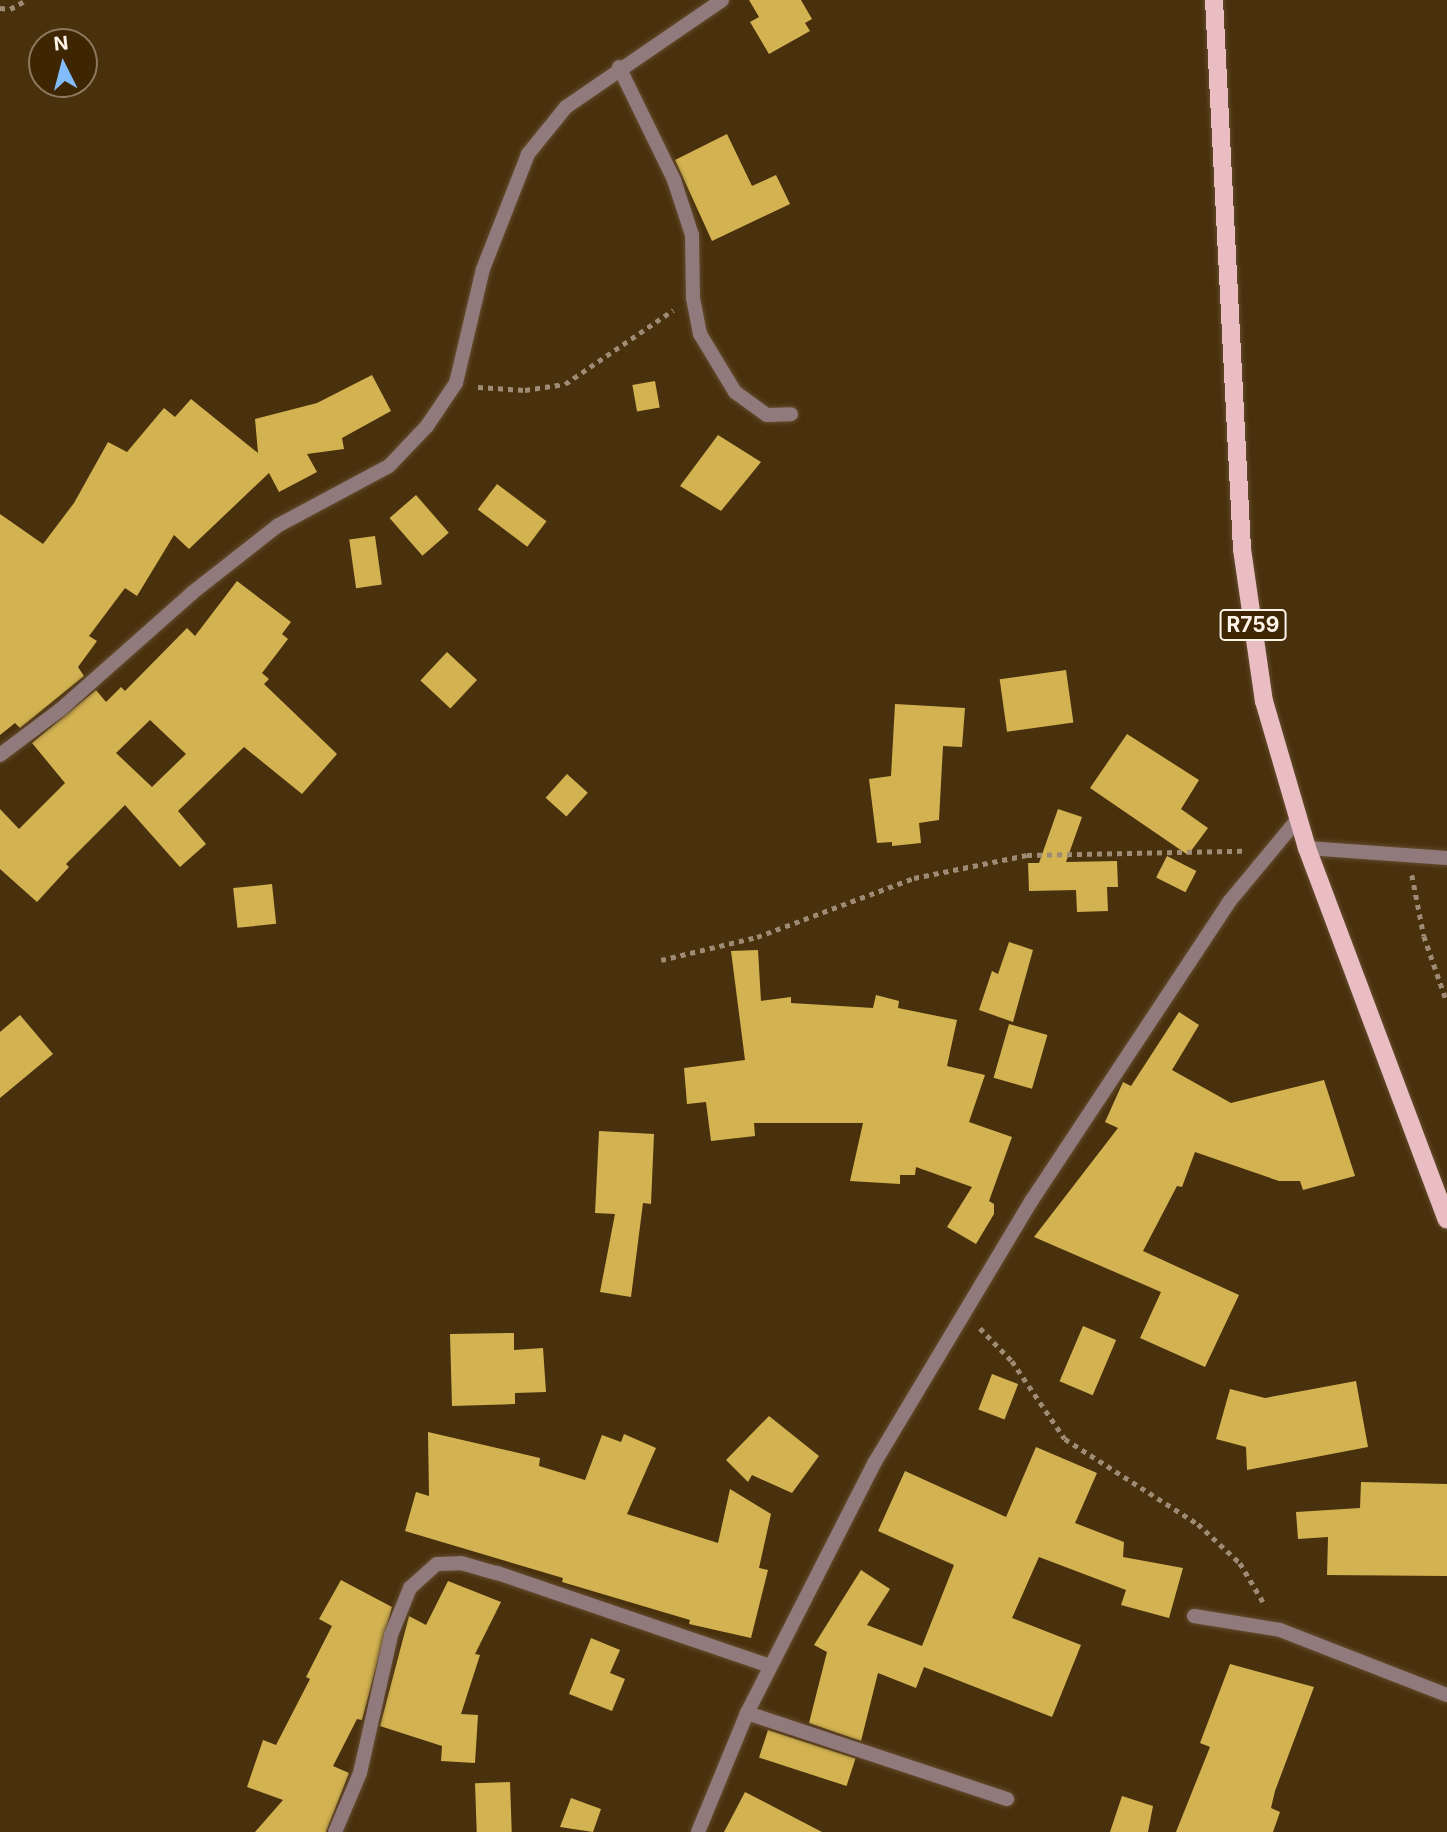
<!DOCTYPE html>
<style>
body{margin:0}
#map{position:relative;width:1447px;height:1832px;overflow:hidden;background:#4a310e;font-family:Inter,sans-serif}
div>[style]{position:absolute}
.building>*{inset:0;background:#d3b351;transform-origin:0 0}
.path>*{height:4.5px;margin-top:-2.25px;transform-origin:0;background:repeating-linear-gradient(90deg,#9d8b73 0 5px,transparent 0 10px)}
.roads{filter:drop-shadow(0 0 2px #634c2d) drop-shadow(0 0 2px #634c2d)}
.minor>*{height:14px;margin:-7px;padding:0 7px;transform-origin:7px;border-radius:7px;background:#907a7c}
.primary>*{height:18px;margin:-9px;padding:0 9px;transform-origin:9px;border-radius:9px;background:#e9bdc1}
span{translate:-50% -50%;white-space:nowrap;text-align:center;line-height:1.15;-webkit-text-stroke:7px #3f2602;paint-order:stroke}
.shield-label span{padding:2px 5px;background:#3f2602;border:2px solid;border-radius:5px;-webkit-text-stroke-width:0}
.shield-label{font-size:21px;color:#fdf3e8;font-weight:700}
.north{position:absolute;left:28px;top:28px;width:70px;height:70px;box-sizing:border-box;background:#3f2602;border:2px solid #8b785e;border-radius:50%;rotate:354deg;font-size:19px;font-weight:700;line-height:28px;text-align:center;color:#fdf3e8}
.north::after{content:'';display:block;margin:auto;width:24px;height:32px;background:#83bcfa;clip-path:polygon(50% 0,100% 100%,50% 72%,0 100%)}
</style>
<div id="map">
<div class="building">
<div style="clip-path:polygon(749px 0,801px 0,812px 19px,805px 23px,810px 31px,769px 54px,750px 22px,759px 17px)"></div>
<div style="clip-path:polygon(727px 134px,752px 186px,776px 175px,790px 204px,712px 241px,675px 160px)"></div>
<div style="clip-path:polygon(372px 375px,391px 411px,342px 438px,344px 449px,307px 454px,317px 472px,279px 492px,269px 473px,189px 549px,174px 535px,137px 596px,125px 588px,89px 636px,97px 641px,78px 667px,84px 676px,20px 728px,15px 723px,0 735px,0 514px,43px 544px,74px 503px,108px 442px,127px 452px,164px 408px,175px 417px,191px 399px,258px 453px,255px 419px,317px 403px)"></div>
<div style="left:655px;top:381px;width:27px;height:23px;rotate:80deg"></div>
<div style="clip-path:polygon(718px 435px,761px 462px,721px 511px,680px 486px)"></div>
<div style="left:497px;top:484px;width:62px;height:32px;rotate:37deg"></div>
<div style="left:416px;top:495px;width:50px;height:35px;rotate:49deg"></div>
<div style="left:375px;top:536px;width:49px;height:26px;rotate:82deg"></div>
<div style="clip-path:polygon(evenodd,237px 581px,291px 622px,282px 634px,288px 639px,262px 673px,269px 679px,264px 684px,337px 754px,302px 794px,244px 747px,178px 811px,206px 844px,180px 867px,125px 805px,66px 864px,69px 867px,37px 902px,0 869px,0 809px,19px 829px,65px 783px,32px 743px,96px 690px,106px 702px,121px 687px,125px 691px,187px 628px,195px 636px,237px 581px,150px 720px,186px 754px,152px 787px,116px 753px,150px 720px)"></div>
<div style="left:447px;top:652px;width:41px;height:39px;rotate:43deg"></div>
<div style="left:1066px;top:670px;width:53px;height:67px;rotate:82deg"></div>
<div style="clip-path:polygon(895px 704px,965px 708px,962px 747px,943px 746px,939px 820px,919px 823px,921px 843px,892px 846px,892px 842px,877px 843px,869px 779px,891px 776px)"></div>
<div style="clip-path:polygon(1127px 734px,1199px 780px,1181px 809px,1208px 828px,1188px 855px,1090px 788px)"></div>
<div style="left:567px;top:774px;width:28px;height:32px;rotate:42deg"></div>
<div style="clip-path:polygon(1058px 809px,1082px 817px,1066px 862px,1117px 861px,1118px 887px,1107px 887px,1108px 911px,1077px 912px,1076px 890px,1029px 891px,1028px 863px,1039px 863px)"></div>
<div style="left:1167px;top:856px;width:33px;height:24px;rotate:27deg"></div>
<div style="left:272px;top:884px;width:40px;height:39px;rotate:84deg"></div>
<div style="clip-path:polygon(1009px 942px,1033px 950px,1013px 1022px,979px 1010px,992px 971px,998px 974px)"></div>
<div style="clip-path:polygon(758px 950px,761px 1001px,791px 997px,791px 1003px,873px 1008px,876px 995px,899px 1001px,898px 1008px,957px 1020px,947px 1066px,985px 1075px,969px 1122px,1012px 1137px,989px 1201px,994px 1204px,994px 1214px,976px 1244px,947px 1227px,972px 1187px,916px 1167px,915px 1175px,900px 1175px,900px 1184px,850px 1181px,863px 1123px,754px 1123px,755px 1136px,711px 1141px,706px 1102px,687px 1104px,684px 1068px,745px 1060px,731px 951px)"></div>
<div style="clip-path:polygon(1179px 1012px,1199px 1025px,1172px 1070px,1231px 1103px,1324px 1080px,1355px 1176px,1303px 1190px,1300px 1181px,1279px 1181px,1195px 1152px,1182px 1187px,1177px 1186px,1143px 1251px,1239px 1295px,1205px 1367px,1140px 1338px,1161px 1292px,1034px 1237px,1118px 1128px,1105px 1122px,1123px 1082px,1131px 1086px)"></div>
<div style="clip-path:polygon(20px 1015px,53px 1054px,0 1098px,0 1032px)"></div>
<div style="left:1009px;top:1024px;width:40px;height:56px;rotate:16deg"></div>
<div style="clip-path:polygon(599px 1131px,654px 1134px,651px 1204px,643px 1203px,631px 1297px,600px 1292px,615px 1214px,595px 1213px)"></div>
<div style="left:1083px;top:1326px;width:36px;height:60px;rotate:23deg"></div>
<div style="clip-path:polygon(514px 1333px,514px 1350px,543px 1348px,546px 1392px,515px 1393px,515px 1404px,452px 1406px,450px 1334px)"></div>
<div style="left:992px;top:1374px;width:28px;height:38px;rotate:21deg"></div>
<div style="clip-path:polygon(1356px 1381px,1368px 1447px,1247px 1470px,1246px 1447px,1216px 1439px,1230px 1389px,1265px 1398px)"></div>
<div style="clip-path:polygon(769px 1416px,819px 1456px,792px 1493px,752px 1475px,748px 1482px,726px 1460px)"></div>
<div style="clip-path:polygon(428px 1432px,540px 1458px,539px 1466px,585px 1480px,602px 1435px,621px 1442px,624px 1434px,656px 1448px,627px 1514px,718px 1543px,730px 1489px,771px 1514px,759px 1568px,768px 1570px,751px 1638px,689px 1624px,690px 1620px,562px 1582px,563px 1578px,405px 1531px,416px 1492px,429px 1496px)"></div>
<div style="clip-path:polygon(1036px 1447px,1097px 1473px,1075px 1523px,1124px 1542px,1123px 1557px,1183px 1568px,1169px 1618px,1121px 1605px,1126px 1590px,1039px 1557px,1012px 1618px,1081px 1645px,1052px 1717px,924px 1667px,916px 1688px,878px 1673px,861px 1741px,809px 1723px,827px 1652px,814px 1645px,861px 1570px,890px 1589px,867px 1625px,922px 1646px,954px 1565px,878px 1531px,905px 1471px,1006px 1517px)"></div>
<div style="clip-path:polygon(1361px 1482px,1447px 1484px,1447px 1576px,1327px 1575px,1328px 1537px,1298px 1539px,1296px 1512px,1360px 1508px)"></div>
<div style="clip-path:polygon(341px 1580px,392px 1607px,362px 1720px,357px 1719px,333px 1766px,349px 1773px,326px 1832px,255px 1832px,283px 1800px,247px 1787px,263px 1740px,276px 1745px,310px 1679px,306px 1677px,332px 1626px,319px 1619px)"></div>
<div style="clip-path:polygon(448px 1581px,501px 1602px,475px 1654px,480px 1655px,461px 1714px,478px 1715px,475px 1763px,441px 1761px,442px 1746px,380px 1726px,409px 1616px,426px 1625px)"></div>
<div style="clip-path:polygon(591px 1638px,620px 1650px,610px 1673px,625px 1679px,612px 1711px,569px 1694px)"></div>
<div style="clip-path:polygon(1230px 1664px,1314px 1687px,1275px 1791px,1271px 1808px,1280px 1812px,1273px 1832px,1176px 1832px,1210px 1747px,1200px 1743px)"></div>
<div style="left:768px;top:1730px;width:92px;height:29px;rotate:18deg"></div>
<div style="left:510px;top:1782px;width:50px;height:35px;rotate:88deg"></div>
<div style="clip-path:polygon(745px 1792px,822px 1832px,724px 1832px)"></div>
<div style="clip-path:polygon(1122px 1796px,1153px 1806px,1148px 1832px,1110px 1832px)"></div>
<div style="clip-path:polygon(571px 1798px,601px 1809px,593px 1832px,560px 1827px)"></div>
</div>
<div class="path">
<div style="left:0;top:8px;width:10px;rotate:6deg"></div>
<div style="left:10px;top:9px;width:18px;rotate:-29deg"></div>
<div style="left:478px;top:387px;width:47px;rotate:3.7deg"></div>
<div style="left:525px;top:390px;width:40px;rotate:-8.5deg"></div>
<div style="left:565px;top:384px;width:131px;rotate:-34.4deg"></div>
<div style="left:1412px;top:875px;width:62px;rotate:78.9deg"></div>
<div style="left:1424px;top:936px;width:70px;rotate:70.8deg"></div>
<div style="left:661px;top:960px;width:99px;rotate:-13.5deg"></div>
<div style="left:757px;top:937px;width:168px;rotate:-20.6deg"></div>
<div style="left:914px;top:878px;width:115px;rotate:-11.5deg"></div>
<div style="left:1027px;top:855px;width:216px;rotate:-1.1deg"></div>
<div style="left:980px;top:1328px;width:46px;rotate:45.9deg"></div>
<div style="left:1012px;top:1361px;width:94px;rotate:55.8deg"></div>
<div style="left:1065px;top:1439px;width:158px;rotate:32.6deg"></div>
<div style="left:1198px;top:1524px;width:57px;rotate:42.9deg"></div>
<div style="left:1240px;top:1563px;width:49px;rotate:59.2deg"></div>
</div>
<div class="roads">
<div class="minor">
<div style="left:619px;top:67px;width:126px;rotate:64deg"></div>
<div style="left:674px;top:180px;width:58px;rotate:71.9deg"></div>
<div style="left:692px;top:235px;width:63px;rotate:89.1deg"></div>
<div style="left:693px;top:298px;width:37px;rotate:79deg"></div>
<div style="left:700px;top:334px;width:68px;rotate:58.9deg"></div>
<div style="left:735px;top:392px;width:39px;rotate:36deg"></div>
<div style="left:767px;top:415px;width:24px;rotate:-2deg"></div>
<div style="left:0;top:755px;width:76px;rotate:-37deg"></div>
<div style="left:61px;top:709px;width:175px;rotate:-41.5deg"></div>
<div style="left:192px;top:593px;width:108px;rotate:-38.2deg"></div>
<div style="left:277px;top:526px;width:127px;rotate:-28.2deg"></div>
<div style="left:389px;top:466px;width:55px;rotate:-46.5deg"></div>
<div style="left:427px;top:426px;width:52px;rotate:-56deg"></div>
<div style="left:456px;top:383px;width:117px;rotate:-76.7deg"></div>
<div style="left:483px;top:269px;width:123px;rotate:-68.6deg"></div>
<div style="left:528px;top:154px;width:60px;rotate:-51deg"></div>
<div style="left:566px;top:107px;width:189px;rotate:-34.4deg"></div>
<div style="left:1307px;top:848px;width:140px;rotate:4.1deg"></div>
<div style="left:1194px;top:1616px;width:87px;rotate:9.2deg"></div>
<div style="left:1280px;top:1630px;width:179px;rotate:21.3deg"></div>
<div style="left:747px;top:1713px;width:274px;rotate:18.3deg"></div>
<div style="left:335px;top:1832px;width:64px;rotate:-67deg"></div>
<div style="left:360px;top:1773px;width:141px;rotate:-77.3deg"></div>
<div style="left:391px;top:1635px;width:51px;rotate:-68deg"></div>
<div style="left:410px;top:1588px;width:36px;rotate:-42deg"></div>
<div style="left:437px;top:1564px;width:24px;rotate:-2deg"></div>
<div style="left:461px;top:1563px;width:37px;rotate:16deg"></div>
<div style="left:497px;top:1573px;width:288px;rotate:18.8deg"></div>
<div style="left:698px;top:1832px;width:129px;rotate:-67.6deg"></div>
<div style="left:747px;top:1713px;width:282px;rotate:-63deg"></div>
<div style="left:875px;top:1462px;width:305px;rotate:-59.1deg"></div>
<div style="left:1032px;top:1200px;width:357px;rotate:-56.5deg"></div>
<div style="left:1229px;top:902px;width:107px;rotate:-50.3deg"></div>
</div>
<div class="primary">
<div style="left:1214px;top:0;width:550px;rotate:87.08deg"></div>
<div style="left:1242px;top:549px;width:154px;rotate:81.8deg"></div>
<div style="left:1264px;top:701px;width:153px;rotate:73.7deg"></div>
<div style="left:1307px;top:848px;width:397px;rotate:69.4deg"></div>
</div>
</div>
<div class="shield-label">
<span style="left:1253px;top:625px">R759</span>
</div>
<div class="north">N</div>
</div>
